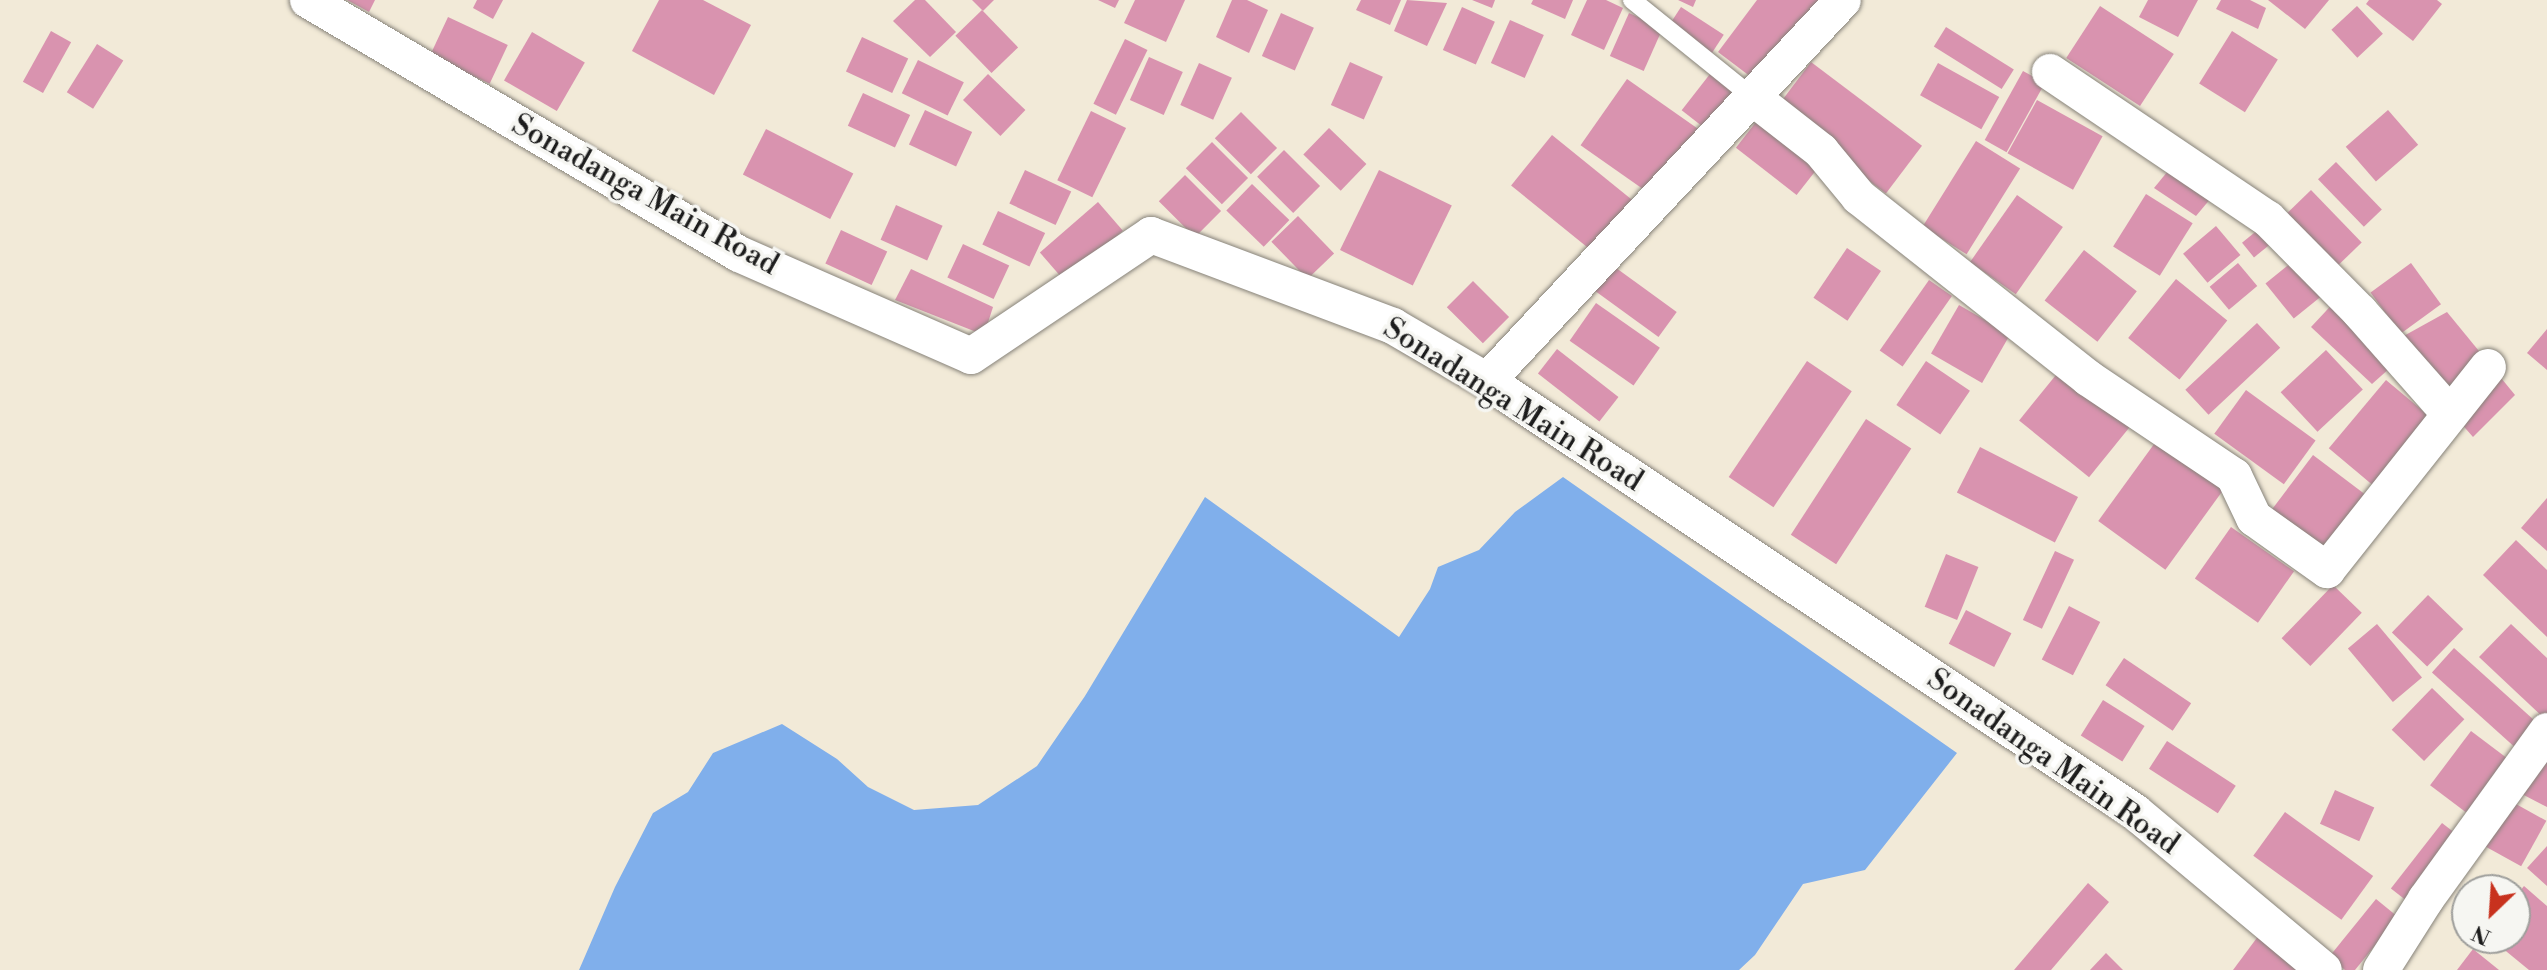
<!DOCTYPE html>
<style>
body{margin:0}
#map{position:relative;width:2547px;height:970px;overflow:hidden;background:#f2ead8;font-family:"Libre Bodoni",serif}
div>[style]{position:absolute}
.water>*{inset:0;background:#80afeb}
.building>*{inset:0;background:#d993af;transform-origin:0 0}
.roads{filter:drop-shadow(0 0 2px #87837a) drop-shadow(0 0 2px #87837a)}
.lane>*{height:18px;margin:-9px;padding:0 9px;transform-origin:9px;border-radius:9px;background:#fff}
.street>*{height:36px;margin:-18px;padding:0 18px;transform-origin:18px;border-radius:18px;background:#fff}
span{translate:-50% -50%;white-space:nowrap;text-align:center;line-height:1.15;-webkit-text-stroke:7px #f6f6f2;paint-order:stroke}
.street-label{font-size:30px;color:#1c1c1c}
.north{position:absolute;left:2451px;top:874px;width:80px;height:80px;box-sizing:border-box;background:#f6f6f2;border:2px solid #9f9f9c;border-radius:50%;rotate:205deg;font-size:22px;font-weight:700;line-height:32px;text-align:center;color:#1c1c1c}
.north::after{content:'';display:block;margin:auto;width:28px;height:36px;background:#c8321e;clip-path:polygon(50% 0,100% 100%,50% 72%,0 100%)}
</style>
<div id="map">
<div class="water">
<div style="clip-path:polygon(1563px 477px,1957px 753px,1865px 870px,1803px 884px,1755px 955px,1739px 970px,579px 970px,615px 887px,653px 813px,688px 792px,713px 753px,782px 724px,837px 759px,868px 787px,914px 810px,978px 805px,1037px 766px,1085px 696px,1205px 497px,1399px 637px,1430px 589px,1438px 567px,1479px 550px,1515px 512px)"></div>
</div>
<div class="building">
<div style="clip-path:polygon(347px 0,375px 0,369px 12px)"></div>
<div style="clip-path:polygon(477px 0,503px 0,493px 19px,473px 8px)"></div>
<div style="clip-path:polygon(659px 0,703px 0,751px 25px,714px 95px,632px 51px)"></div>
<div style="clip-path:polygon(915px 0,925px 0,956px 32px,930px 57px,893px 21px)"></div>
<div style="clip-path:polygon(972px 0,994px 0,983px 11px)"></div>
<div style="clip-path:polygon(1098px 0,1119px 0,1115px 8px)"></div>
<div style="clip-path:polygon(1135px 0,1185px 0,1166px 42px,1124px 23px)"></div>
<div style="clip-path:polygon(1232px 0,1247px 0,1268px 10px,1249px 53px,1216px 37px)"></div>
<div style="clip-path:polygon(1361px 0,1401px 0,1390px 25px,1356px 10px)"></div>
<div style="clip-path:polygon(1407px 0,1447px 3px,1427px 46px,1394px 31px)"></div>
<div style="clip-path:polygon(1472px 0,1495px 0,1492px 8px)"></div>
<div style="clip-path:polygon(1533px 0,1573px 0,1565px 19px,1531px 4px)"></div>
<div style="clip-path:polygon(1587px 0,1606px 0,1623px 8px,1604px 50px,1571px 35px)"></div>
<div style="clip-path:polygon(1678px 0,1696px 0,1693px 7px)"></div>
<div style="clip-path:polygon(1757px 0,1819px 0,1751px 77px,1718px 52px)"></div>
<div style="clip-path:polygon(2148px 0,2198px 0,2178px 37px,2139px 17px)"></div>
<div style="clip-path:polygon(2221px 0,2250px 0,2266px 8px,2258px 29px,2216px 9px)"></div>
<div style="clip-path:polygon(2268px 0,2329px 0,2305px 29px)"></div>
<div style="clip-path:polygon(2369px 0,2437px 0,2442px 4px,2413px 41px,2366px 4px)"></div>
<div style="left:2100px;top:6px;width:88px;height:62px;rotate:33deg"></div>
<div style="left:2357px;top:6px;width:38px;height:35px;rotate:47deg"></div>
<div style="left:1462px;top:7px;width:36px;height:47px;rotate:24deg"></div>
<div style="left:1681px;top:7px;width:51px;height:31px;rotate:33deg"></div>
<div style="left:982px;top:10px;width:52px;height:37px;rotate:46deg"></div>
<div style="left:1281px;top:13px;width:36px;height:47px;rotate:24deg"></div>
<div style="left:1629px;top:13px;width:37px;height:47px;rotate:24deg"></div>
<div style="left:448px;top:17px;width:66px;height:43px;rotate:25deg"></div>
<div style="left:1510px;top:20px;width:37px;height:47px;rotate:24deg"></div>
<div style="left:1946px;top:27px;width:80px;height:23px;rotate:32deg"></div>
<div style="left:51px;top:31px;width:23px;height:58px;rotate:29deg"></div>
<div style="left:2232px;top:31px;width:54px;height:62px;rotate:32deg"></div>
<div style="left:532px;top:32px;width:61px;height:56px;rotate:30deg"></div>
<div style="left:862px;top:37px;width:51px;height:38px;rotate:25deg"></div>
<div style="left:1125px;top:39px;width:25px;height:72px;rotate:26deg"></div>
<div style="left:97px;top:44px;width:31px;height:57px;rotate:32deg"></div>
<div style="left:1149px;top:57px;width:37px;height:47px;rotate:24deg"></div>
<div style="left:918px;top:60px;width:51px;height:37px;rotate:26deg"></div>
<div style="left:1350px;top:62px;width:36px;height:47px;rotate:24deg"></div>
<div style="left:1811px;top:62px;width:139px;height:60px;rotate:37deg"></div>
<div style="left:1199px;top:63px;width:36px;height:46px;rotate:24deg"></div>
<div style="left:1938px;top:63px;width:70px;height:37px;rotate:29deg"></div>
<div style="left:2023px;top:71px;width:25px;height:79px;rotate:29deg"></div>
<div style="left:988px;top:74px;width:52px;height:36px;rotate:44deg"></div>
<div style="left:1710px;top:74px;width:39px;height:46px;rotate:38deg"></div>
<div style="left:1627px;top:79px;width:87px;height:81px;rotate:35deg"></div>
<div style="left:863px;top:93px;width:52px;height:36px;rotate:25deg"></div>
<div style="left:2037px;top:100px;width:75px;height:61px;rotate:29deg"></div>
<div style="left:925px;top:110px;width:52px;height:38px;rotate:25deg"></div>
<div style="left:2388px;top:110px;width:46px;height:56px;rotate:49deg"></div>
<div style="left:1091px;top:111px;width:39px;height:77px;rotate:26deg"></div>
<div style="left:1241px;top:112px;width:51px;height:37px;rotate:45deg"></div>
<div style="left:1763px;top:113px;width:77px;height:44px;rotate:38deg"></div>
<div style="left:1329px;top:128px;width:52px;height:37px;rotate:44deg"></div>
<div style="left:766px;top:129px;width:98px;height:51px;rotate:27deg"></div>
<div style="left:1552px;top:135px;width:110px;height:65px;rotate:39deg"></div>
<div style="left:1976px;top:141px;width:52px;height:101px;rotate:32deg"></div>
<div style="left:1212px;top:142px;width:51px;height:37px;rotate:45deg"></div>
<div style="clip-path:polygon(2186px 149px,2227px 179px,2196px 216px,2154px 188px)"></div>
<div style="left:1284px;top:150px;width:51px;height:38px;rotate:45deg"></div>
<div style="left:2336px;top:162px;width:66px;height:25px;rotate:46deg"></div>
<div style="left:1025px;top:170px;width:51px;height:37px;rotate:25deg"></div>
<div style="left:1379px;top:170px;width:81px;height:89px;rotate:26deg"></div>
<div style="left:1185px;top:175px;width:51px;height:37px;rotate:45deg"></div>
<div style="left:1252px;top:184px;width:52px;height:37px;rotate:44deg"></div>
<div style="left:2311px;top:190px;width:73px;height:35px;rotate:46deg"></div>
<div style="left:2146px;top:194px;width:55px;height:62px;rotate:32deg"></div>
<div style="left:2017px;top:195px;width:56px;height:82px;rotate:35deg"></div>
<div style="left:1098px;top:202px;width:38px;height:77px;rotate:49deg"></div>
<div style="left:896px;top:205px;width:51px;height:38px;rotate:24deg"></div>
<div style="left:998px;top:211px;width:52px;height:37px;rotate:25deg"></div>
<div style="left:1298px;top:216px;width:52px;height:37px;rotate:46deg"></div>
<div style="left:2270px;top:220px;width:19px;height:36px;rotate:51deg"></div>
<div style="left:2216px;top:226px;width:38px;height:43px;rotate:50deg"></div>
<div style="left:841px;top:230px;width:51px;height:37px;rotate:25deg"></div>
<div style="left:963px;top:244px;width:51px;height:37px;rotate:25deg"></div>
<div style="left:1847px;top:248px;width:41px;height:60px;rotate:34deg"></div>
<div style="left:2084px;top:250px;width:67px;height:64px;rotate:38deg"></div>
<div style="left:2302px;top:254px;width:45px;height:47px;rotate:51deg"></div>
<div style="left:2238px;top:263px;width:30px;height:37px;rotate:50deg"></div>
<div style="left:2411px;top:263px;width:51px;height:50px;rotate:54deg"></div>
<div style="left:1612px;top:265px;width:80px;height:31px;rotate:36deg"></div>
<div style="clip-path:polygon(911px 269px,993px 307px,984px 335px,895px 300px)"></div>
<div style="left:2176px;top:279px;width:66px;height:76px;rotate:39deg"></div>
<div style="left:1929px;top:280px;width:28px;height:86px;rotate:35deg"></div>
<div style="left:1473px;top:281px;width:51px;height:37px;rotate:45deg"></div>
<div style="clip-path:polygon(2340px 296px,2399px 360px,2372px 384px,2311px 327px)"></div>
<div style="left:1596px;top:303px;width:78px;height:46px;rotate:35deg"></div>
<div style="left:1959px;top:305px;width:59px;height:56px;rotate:30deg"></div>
<div style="clip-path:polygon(2447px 312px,2515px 395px,2473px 437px,2391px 343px)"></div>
<div style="left:2257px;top:323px;width:34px;height:98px;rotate:47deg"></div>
<div style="clip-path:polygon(2547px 329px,2547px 370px,2527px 353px)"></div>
<div style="left:1557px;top:349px;width:78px;height:31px;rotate:38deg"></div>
<div style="left:2326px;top:350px;width:54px;height:62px;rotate:47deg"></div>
<div style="left:1807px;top:361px;width:54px;height:140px;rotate:34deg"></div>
<div style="left:1926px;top:361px;width:53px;height:53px;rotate:34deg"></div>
<div style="left:2060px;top:370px;width:90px;height:65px;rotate:39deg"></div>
<div style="left:2386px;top:380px;width:65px;height:89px;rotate:40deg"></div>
<div style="left:2246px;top:390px;width:86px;height:54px;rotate:36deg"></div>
<div style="left:1866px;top:419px;width:54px;height:138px;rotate:33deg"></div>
<div style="left:2157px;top:440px;width:83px;height:100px;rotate:36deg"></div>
<div style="left:1980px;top:447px;width:110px;height:51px;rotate:27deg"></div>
<div style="left:2313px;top:455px;width:70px;height:68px;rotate:37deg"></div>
<div style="clip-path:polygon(2547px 498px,2547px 551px,2521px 528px)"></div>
<div style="left:2231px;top:527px;width:77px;height:63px;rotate:35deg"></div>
<div style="clip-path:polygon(2516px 540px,2547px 570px,2547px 637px,2483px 575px)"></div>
<div style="left:2055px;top:551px;width:21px;height:76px;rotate:25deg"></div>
<div style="left:1946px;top:554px;width:35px;height:57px;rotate:22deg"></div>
<div style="left:2333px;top:585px;width:40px;height:74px;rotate:44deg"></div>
<div style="left:2428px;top:595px;width:49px;height:52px;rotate:44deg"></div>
<div style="left:2069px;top:606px;width:35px;height:60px;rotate:27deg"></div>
<div style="left:1966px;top:610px;width:51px;height:38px;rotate:27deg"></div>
<div style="left:2377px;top:624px;width:70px;height:38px;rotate:50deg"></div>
<div style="clip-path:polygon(2511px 624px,2547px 658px,2547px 721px,2479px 657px)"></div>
<div style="left:2454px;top:648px;width:121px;height:33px;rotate:42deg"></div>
<div style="left:2124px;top:658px;width:81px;height:33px;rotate:34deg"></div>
<div style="left:2432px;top:688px;width:45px;height:58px;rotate:44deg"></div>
<div style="left:2103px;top:700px;width:49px;height:42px;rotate:32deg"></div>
<div style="left:2471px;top:731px;width:59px;height:68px;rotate:37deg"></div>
<div style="left:2167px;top:741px;width:82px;height:33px;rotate:33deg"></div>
<div style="clip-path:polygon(2547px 746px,2547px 807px,2518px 792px)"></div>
<div style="left:2335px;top:790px;width:43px;height:37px;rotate:24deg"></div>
<div style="left:2507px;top:799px;width:45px;height:52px;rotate:29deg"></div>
<div style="left:2285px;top:812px;width:109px;height:54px;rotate:36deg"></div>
<div style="left:2442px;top:823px;width:24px;height:83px;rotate:38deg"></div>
<div style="clip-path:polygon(2547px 846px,2547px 886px,2527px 868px)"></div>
<div style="clip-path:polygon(2088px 883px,2109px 902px,2051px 970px,2014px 970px)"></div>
<div style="clip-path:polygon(2524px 886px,2547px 906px,2547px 970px,2529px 970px,2490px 938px,2515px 938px,2515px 897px)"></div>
<div style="clip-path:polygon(2376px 899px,2398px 917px,2355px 970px,2345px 970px,2329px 957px)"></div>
<div style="clip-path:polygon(2259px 935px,2297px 970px,2233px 970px)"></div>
<div style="clip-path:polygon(2473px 949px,2499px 970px,2457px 970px)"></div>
<div style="clip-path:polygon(2106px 953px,2123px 970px,2090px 970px)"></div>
</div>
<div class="roads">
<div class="lane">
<div style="left:1632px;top:0;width:154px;rotate:38.9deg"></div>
</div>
<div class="street">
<div style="left:308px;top:0;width:500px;rotate:30.51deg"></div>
<div style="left:739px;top:254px;width:253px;rotate:23.7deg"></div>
<div style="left:971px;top:356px;width:217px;rotate:-33.9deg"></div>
<div style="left:1151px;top:235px;width:259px;rotate:20.6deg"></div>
<div style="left:1393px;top:326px;width:109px;rotate:30.3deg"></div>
<div style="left:1487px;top:381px;width:778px;rotate:33.63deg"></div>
<div style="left:2135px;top:812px;width:246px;rotate:39.9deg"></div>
<div style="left:2050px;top:72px;width:263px;rotate:34deg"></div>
<div style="left:2268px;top:219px;width:131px;rotate:45.3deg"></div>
<div style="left:2360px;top:312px;width:136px;rotate:48.6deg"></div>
<div style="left:1752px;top:97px;width:88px;rotate:38deg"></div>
<div style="left:1821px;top:151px;width:60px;rotate:50.4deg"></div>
<div style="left:1859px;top:197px;width:292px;rotate:38.3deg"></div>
<div style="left:2088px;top:378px;width:176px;rotate:33.9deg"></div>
<div style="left:2234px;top:476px;width:47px;rotate:64.5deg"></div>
<div style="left:2254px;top:518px;width:90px;rotate:35.5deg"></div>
<div style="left:2327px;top:570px;width:259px;rotate:-51.6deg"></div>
<div style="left:1487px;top:381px;width:521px;rotate:-46.94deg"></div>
<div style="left:2381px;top:970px;width:84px;rotate:-57.6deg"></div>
<div style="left:2426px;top:899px;width:207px;rotate:-54.2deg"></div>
</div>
</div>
<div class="street-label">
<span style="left:645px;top:195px;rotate:29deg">Sonadanga Main Road</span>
<span style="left:1513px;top:405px;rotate:32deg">Sonadanga Main Road</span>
<span style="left:2053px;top:762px;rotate:35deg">Sonadanga Main Road</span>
</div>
<div class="north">N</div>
</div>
